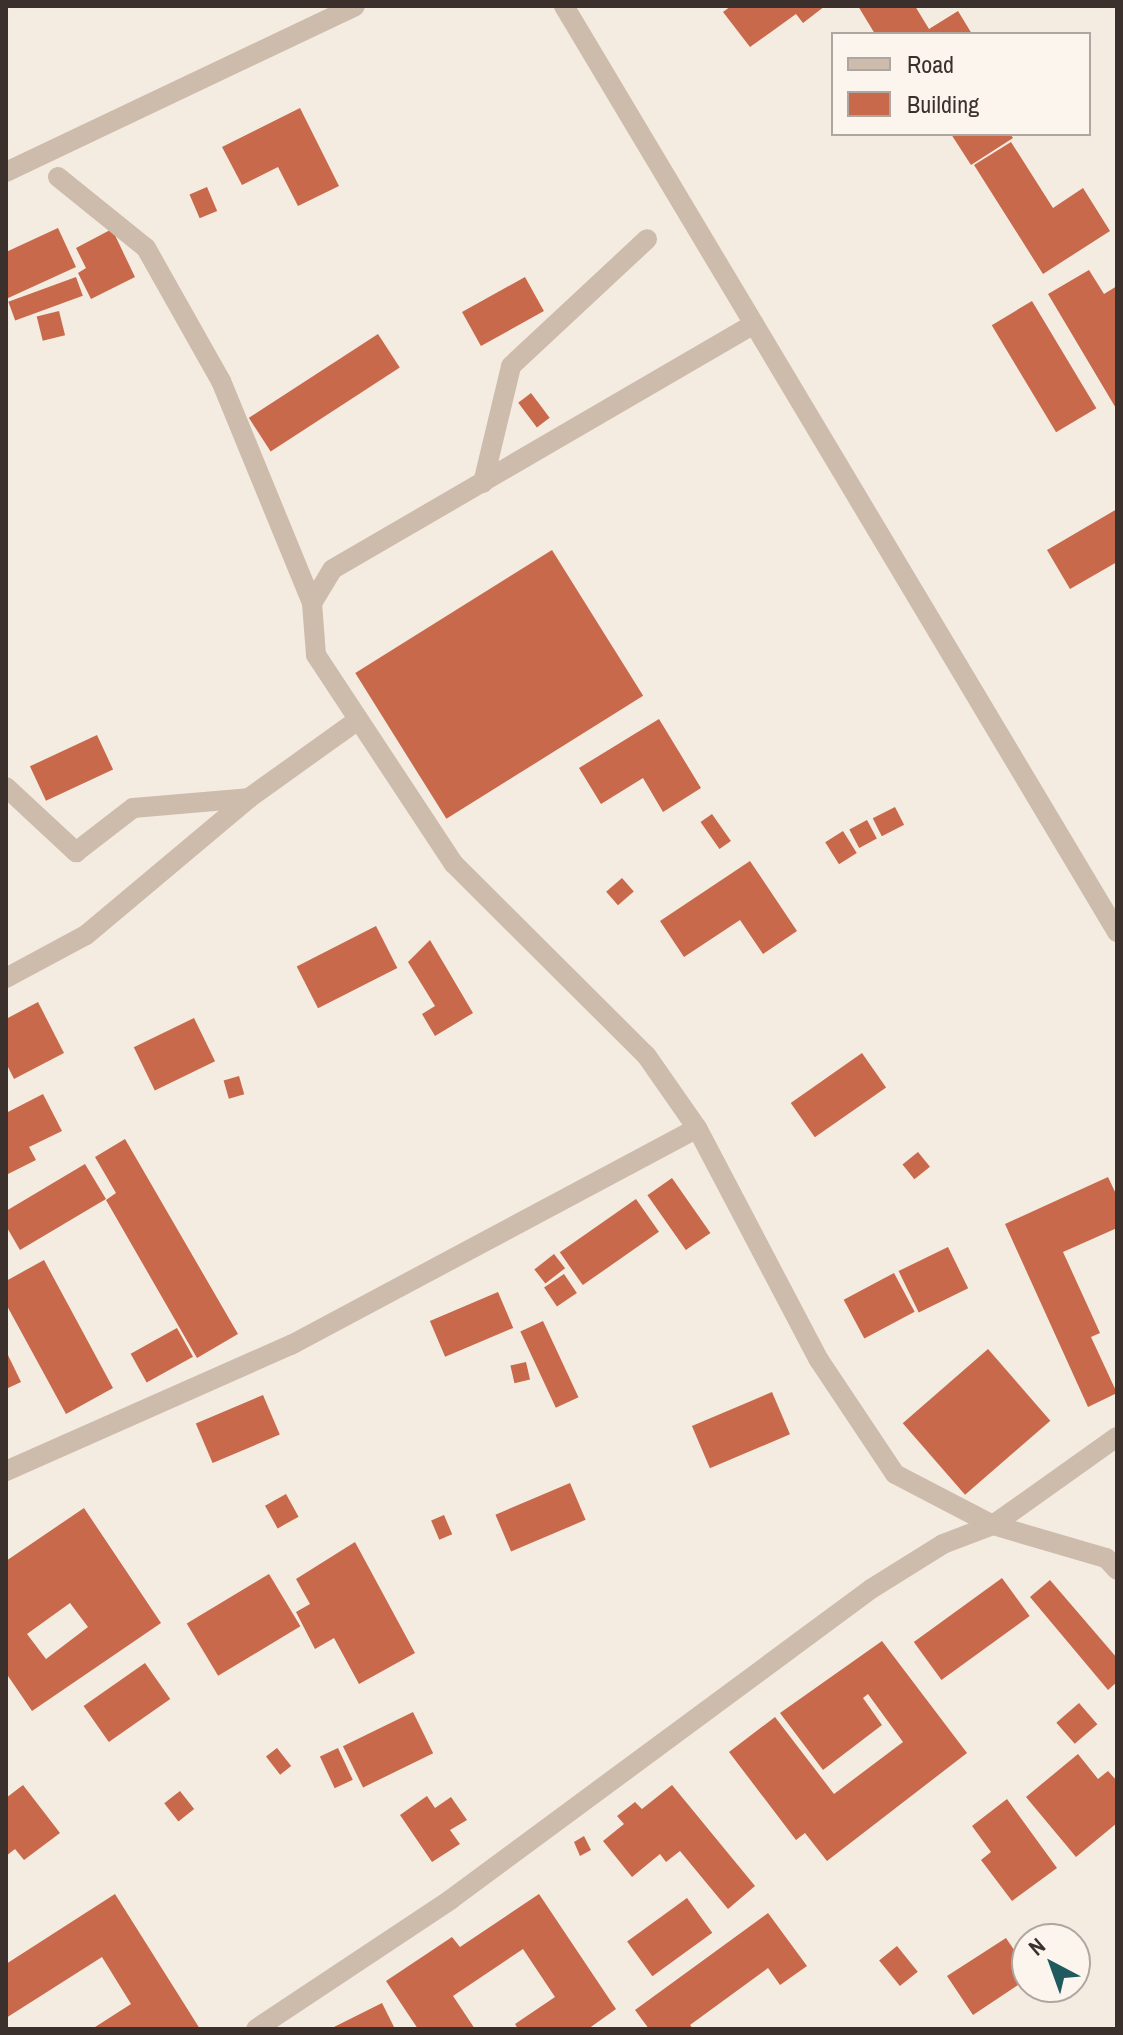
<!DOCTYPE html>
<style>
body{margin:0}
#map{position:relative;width:1123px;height:2035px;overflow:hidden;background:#f4ebe1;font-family:"Archivo Narrow",sans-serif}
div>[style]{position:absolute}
.building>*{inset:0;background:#c8694b;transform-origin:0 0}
.minor>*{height:20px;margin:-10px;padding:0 10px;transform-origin:10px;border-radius:10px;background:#cdbbac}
span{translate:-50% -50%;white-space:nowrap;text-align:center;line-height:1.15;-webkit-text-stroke:6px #fbf5ee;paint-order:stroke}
.frame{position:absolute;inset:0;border:8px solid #3b302b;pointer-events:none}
.legend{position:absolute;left:831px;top:32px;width:260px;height:104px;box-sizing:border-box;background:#fbf5ee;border:2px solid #aea6a0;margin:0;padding:10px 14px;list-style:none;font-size:24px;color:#3b302b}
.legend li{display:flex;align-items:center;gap:16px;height:40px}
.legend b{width:40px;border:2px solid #aea6a0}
.north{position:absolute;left:1011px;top:1923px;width:80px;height:80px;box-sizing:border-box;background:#fbf5ee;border:2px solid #aea6a0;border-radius:50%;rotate:319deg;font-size:22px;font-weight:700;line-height:32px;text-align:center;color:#3b302b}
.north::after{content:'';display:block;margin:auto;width:28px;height:36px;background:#1f5a5e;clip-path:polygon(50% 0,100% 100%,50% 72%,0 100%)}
</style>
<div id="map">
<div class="building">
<div style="clip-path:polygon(731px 6px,825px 6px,803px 23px,796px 14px,750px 47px,723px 12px)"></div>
<div style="clip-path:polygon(858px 6px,915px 6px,929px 29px,958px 11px,972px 34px,875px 34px)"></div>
<div style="clip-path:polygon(300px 108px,339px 186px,298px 206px,278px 167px,242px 185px,222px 147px)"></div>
<div style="clip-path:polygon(951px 134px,1010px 134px,1013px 138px,971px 165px)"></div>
<div style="clip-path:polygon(1011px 142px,1053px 208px,1083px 188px,1110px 231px,1043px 274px,974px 165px)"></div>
<div style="left:207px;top:187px;width:26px;height:19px;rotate:67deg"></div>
<div style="clip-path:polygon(58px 228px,76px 267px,6px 299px,6px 252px)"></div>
<div style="clip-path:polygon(112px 229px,135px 277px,91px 299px,78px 273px,86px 268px,76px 248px)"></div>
<div style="clip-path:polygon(1089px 270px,1104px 294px,1117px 286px,1117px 410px,1048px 294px)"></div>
<div style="left:76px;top:277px;width:20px;height:72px;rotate:70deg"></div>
<div style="left:525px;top:277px;width:39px;height:72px;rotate:61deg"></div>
<div style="left:1032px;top:301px;width:125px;height:47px;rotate:59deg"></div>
<div style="left:59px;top:311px;width:25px;height:23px;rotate:76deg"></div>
<div style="left:378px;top:334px;width:40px;height:154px;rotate:57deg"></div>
<div style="left:531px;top:393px;width:31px;height:16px;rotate:53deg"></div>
<div style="clip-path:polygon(1117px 509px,1117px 562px,1070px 589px,1047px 550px)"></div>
<div style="left:552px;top:550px;width:172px;height:232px;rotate:58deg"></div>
<div style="clip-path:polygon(659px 719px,701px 788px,663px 812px,643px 778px,601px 804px,579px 768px)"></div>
<div style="left:97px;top:735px;width:38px;height:74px;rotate:65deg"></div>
<div style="left:895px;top:807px;width:20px;height:25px;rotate:63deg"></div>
<div style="left:712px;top:814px;width:33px;height:14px;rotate:55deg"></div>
<div style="left:867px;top:820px;width:21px;height:20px;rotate:62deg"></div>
<div style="left:843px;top:831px;width:26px;height:21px;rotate:58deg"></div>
<div style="clip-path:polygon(750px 861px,797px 931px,763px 954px,740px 920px,684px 957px,660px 921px)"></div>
<div style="left:622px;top:878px;width:18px;height:21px;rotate:49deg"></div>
<div style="left:376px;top:926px;width:47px;height:89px;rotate:63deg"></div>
<div style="clip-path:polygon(430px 940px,473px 1013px,435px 1036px,422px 1014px,435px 1006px,408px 962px)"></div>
<div style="clip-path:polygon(38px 1002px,64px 1053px,14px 1079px,6px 1063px,6px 1019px)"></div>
<div style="left:194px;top:1018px;width:48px;height:67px;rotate:64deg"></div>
<div style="left:862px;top:1053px;width:42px;height:87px;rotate:55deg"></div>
<div style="left:239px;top:1076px;width:19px;height:16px;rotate:74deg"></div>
<div style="clip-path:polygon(43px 1094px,62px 1131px,29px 1147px,36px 1160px,6px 1175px,6px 1113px)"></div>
<div style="clip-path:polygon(125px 1139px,238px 1334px,197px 1358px,106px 1200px,116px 1193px,95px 1157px)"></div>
<div style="left:918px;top:1152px;width:19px;height:20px;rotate:51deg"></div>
<div style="clip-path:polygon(85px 1164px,106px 1199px,20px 1250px,6px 1226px,6px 1211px)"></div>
<div style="clip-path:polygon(1108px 1177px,1117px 1196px,1117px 1228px,1063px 1252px,1100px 1333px,1091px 1337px,1117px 1393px,1088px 1407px,1005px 1224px)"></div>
<div style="left:672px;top:1178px;width:67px;height:30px;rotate:55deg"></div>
<div style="left:636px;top:1199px;width:40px;height:93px;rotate:55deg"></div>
<div style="left:948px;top:1247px;width:46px;height:55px;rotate:64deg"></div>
<div style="left:554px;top:1254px;width:18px;height:25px;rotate:52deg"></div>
<div style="clip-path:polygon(44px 1260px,113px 1388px,66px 1414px,6px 1304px,6px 1281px)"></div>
<div style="left:894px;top:1273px;width:44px;height:57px;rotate:62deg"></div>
<div style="left:564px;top:1274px;width:23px;height:24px;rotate:56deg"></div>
<div style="left:498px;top:1292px;width:39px;height:74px;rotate:67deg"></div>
<div style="left:543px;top:1321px;width:84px;height:25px;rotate:65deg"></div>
<div style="left:177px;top:1328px;width:33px;height:53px;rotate:61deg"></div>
<div style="left:988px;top:1349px;width:95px;height:113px;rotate:49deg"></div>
<div style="clip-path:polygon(6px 1351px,21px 1382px,6px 1389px)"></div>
<div style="left:526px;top:1362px;width:18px;height:16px;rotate:77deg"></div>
<div style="left:772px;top:1392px;width:46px;height:87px;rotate:67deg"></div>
<div style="left:263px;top:1395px;width:43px;height:73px;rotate:67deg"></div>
<div style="left:570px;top:1483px;width:40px;height:81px;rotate:67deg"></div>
<div style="left:286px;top:1494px;width:26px;height:24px;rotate:61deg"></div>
<div style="clip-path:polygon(evenodd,84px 1508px,161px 1623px,32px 1711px,6px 1673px,6px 1561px,84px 1508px,70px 1603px,88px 1627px,46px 1659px,27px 1634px,70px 1603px)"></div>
<div style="left:444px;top:1515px;width:21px;height:14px;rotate:67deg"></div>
<div style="clip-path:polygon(355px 1542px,415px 1653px,359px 1684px,334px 1638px,315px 1649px,296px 1612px,310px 1604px,296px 1579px)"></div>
<div style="left:269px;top:1574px;width:61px;height:96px;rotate:59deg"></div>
<div style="left:1002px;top:1578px;width:47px;height:109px;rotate:54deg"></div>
<div style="clip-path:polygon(1050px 1580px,1117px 1658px,1117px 1682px,1108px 1690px,1030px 1597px)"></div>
<div style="clip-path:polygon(882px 1641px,967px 1753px,827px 1861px,805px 1833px,796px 1840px,729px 1752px,775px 1717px,834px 1794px,903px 1742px,868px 1694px,863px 1698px,882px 1725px,823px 1770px,780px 1713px)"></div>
<div style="left:145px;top:1663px;width:44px;height:75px;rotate:55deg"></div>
<div style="left:1079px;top:1703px;width:28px;height:30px;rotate:49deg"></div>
<div style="left:413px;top:1712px;width:46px;height:78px;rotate:64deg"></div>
<div style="left:277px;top:1748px;width:23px;height:14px;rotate:52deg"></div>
<div style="left:338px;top:1748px;width:35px;height:20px;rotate:65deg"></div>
<div style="clip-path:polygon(1078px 1754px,1098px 1779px,1108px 1771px,1117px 1781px,1117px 1823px,1076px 1857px,1026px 1797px)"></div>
<div style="clip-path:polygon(23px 1785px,60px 1833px,24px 1860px,15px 1849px,6px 1856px,6px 1798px)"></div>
<div style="clip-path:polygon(672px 1785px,755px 1886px,728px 1909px,680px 1851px,666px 1862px,660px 1854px,632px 1877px,603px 1841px,624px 1824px,617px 1816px,635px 1802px,642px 1809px)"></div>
<div style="left:180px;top:1791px;width:23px;height:20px;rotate:52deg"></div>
<div style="clip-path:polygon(427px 1796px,435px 1808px,451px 1797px,467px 1820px,450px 1830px,460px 1844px,432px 1862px,400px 1815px)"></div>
<div style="clip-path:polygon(1007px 1799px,1057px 1868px,1012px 1901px,981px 1860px,991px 1852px,972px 1826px)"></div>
<div style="clip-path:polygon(584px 1836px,591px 1850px,580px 1856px,574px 1842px)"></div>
<div style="clip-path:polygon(115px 1894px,200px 2029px,92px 2029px,131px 2004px,102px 1957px,6px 2018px,6px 1964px)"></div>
<div style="clip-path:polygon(539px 1894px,616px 2009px,588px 2029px,518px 2029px,515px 2024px,555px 1997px,523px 1949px,453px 1996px,475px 2029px,418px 2029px,386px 1981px,452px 1937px,460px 1947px)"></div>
<div style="left:687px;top:1898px;width:43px;height:74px;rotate:54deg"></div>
<div style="clip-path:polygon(768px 1913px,807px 1966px,780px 1985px,768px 1968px,690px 2025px,693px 2029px,649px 2029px,635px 2010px)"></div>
<div style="clip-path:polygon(1006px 1938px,1027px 1969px,1027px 1979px,973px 2015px,947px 1976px)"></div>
<div style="left:897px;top:1946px;width:33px;height:23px;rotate:51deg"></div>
<div style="clip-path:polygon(382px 2003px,395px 2029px,330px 2029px)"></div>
</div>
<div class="minor">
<div style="left:564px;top:6px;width:1079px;rotate:59.15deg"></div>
<div style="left:6px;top:172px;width:386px;rotate:-25.4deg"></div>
<div style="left:58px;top:177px;width:113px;rotate:38.9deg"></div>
<div style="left:146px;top:248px;width:153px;rotate:60.6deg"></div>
<div style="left:221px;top:381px;width:240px;rotate:67.7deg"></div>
<div style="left:754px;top:324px;width:488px;rotate:149.8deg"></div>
<div style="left:332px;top:570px;width:39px;rotate:121deg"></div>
<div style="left:312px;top:603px;width:52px;rotate:85.6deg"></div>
<div style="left:316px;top:655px;width:250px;rotate:56.6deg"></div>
<div style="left:454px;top:864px;width:271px;rotate:44.9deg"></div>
<div style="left:646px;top:1055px;width:89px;rotate:55.1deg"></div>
<div style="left:697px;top:1128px;width:262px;rotate:62.3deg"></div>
<div style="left:819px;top:1360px;width:137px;rotate:56.3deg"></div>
<div style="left:895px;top:1474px;width:110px;rotate:27.5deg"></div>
<div style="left:993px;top:1525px;width:152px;rotate:-35.4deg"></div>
<div style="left:483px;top:483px;width:120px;rotate:-76.5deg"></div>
<div style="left:511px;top:366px;width:186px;rotate:-43deg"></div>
<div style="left:6px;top:787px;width:96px;rotate:42.9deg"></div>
<div style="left:76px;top:852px;width:72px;rotate:-37.7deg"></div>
<div style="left:133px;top:808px;width:116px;rotate:-4.9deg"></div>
<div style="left:249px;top:798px;width:134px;rotate:-35.6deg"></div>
<div style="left:6px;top:978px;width:91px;rotate:-28.3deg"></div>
<div style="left:86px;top:935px;width:213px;rotate:-40deg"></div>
<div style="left:6px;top:1471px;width:312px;rotate:-23.9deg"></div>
<div style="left:291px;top:1345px;width:460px;rotate:-28.1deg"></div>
<div style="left:256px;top:2029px;width:233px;rotate:-33.6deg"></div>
<div style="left:450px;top:1900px;width:523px;rotate:-36.45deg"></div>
<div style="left:871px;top:1589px;width:85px;rotate:-32deg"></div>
<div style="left:943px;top:1544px;width:53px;rotate:-20.8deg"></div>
<div style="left:993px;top:1525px;width:118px;rotate:16.3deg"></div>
<div style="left:1106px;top:1558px;width:16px;rotate:47deg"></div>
</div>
<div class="frame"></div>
<ul class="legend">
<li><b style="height:10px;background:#cdbbac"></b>Road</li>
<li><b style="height:22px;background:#c8694b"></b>Building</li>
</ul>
<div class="north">N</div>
</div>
